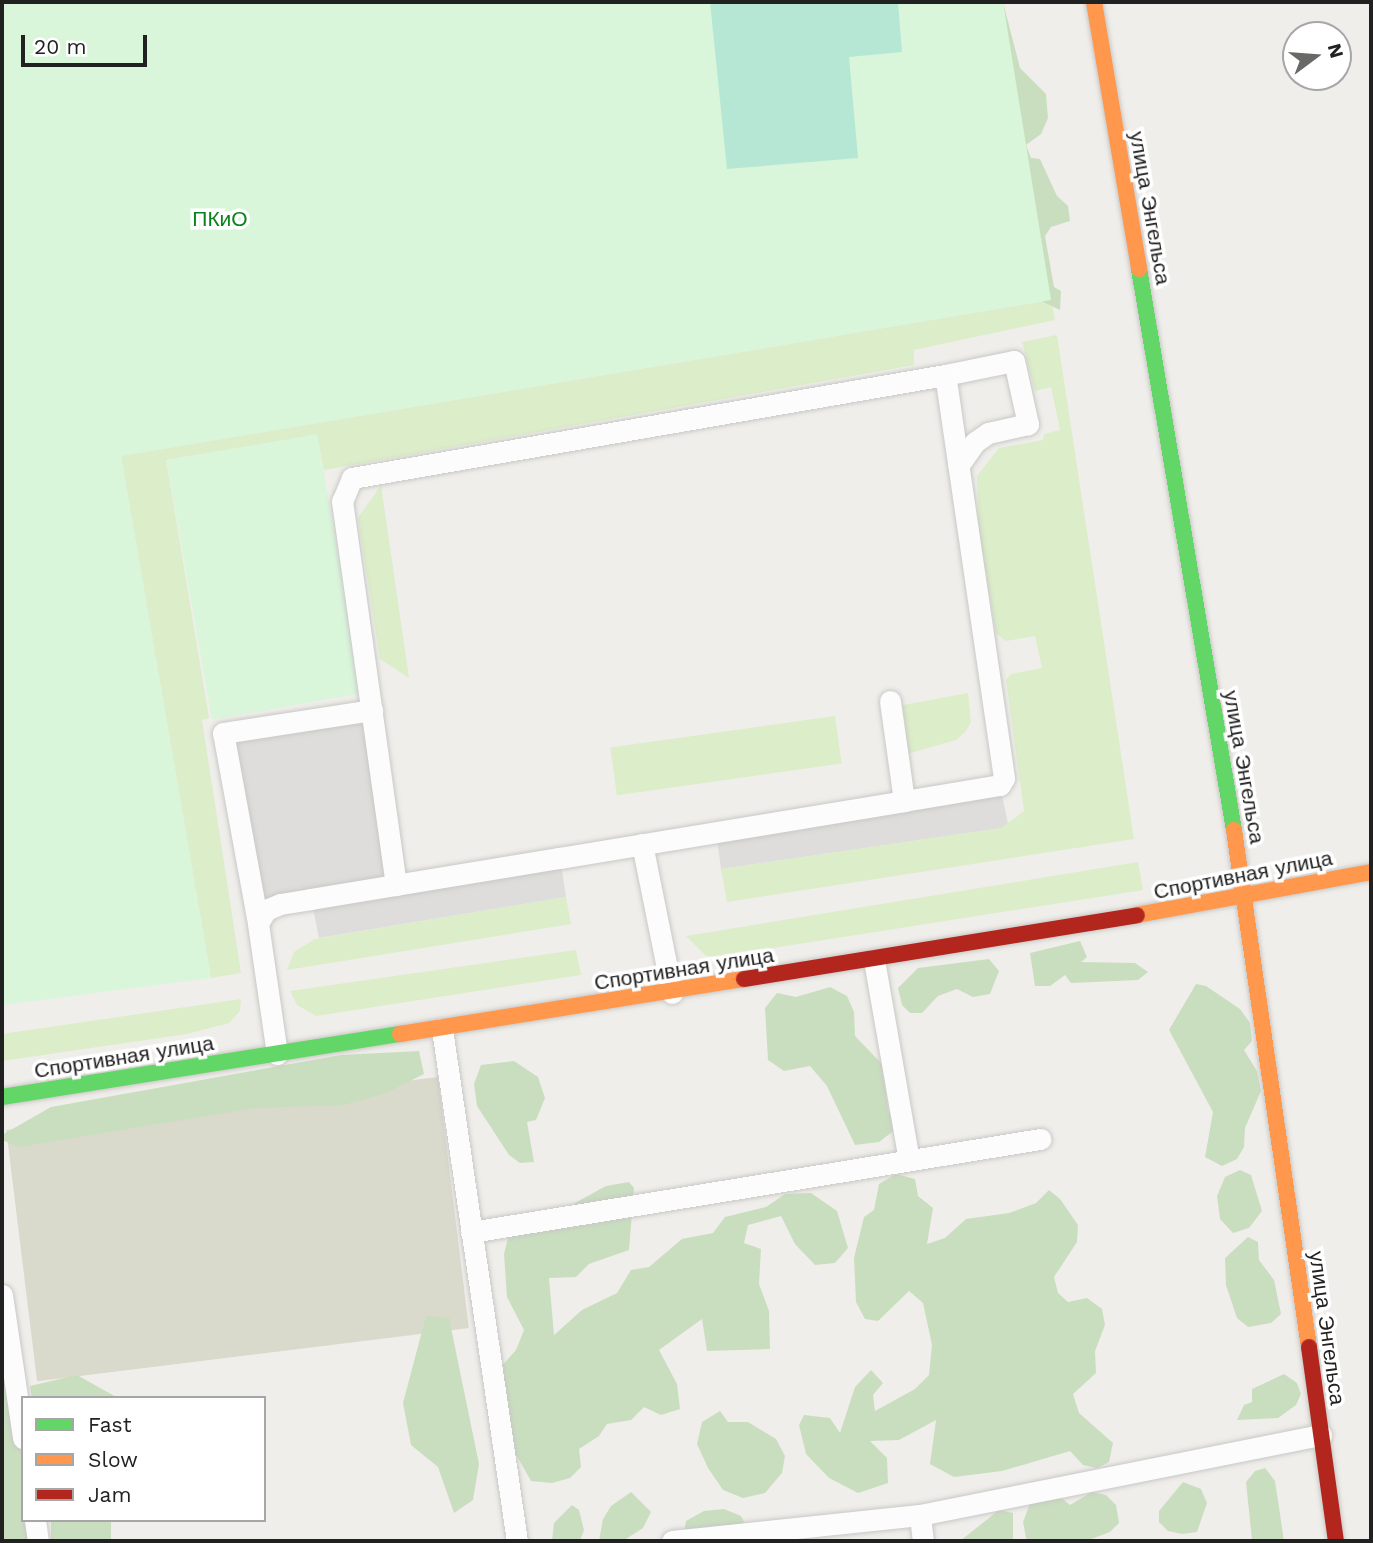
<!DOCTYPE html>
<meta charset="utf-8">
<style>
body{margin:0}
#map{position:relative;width:1373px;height:1543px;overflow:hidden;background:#f0eeea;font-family:"Work Sans",sans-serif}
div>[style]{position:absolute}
.religious>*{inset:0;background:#dedddb}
.construction>*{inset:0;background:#d9d9cc;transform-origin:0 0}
.grass>*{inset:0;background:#dbedc9;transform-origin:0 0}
.forest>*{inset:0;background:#c9debf;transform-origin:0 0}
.park>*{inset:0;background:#d9f5da;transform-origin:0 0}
.pitch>*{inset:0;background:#b5e7d4}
.roads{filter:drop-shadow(0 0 2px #c8c8c6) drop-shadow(0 0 2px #c8c8c6)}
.lane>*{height:21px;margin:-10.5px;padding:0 10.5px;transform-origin:10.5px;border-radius:10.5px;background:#fdfcfc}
.fast>*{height:16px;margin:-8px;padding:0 8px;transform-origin:8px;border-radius:8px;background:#63d668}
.slow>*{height:16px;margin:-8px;padding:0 8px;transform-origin:8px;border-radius:8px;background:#ff974d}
.jam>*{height:16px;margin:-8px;padding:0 8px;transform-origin:8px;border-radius:8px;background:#b3261e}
span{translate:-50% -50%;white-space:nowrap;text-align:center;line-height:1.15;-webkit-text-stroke:7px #fff;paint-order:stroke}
.street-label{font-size:21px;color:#212121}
.park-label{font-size:21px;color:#0a841a}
.frame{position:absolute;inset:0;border:4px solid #212121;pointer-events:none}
.legend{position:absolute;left:21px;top:1396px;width:245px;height:126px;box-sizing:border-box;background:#fff;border:2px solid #a6a6a6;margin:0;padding:9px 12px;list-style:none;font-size:21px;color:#212121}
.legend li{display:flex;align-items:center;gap:14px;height:35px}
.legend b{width:35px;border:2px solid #a6a6a6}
.north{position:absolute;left:1282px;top:21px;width:70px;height:70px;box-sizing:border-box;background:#fff;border:2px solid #a6a6a6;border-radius:50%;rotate:74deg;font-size:19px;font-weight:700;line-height:28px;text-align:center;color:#212121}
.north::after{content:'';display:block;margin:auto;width:24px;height:32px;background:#696967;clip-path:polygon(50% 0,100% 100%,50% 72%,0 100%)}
.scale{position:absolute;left:21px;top:35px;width:126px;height:32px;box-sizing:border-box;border:4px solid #212121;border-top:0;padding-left:9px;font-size:21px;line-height:24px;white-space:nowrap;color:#212121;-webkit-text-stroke:5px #fff;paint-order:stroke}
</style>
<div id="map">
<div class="religious">
<div style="clip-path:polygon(372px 710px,396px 885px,560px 858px,566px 897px,319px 938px,311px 899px,266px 910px,223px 733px)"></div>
<div style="clip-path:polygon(1000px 785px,1008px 824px,1002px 828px,721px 869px,716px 832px)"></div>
</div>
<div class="construction">
<div style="left:438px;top:1077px;width:253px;height:435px;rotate:83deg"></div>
</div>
<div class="grass">
<div style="clip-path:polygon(1051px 300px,1055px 320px,914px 350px,914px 365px,324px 470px,317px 435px,166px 460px,209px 718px,202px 720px,241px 973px,211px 978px,121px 456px)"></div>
<div style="clip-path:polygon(1057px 335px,1134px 839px,727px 902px,721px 869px,1001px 828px,1024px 811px,1006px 680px,1011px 674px,1042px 668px,1035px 636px,1006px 641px,996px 633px,979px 533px,977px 476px,999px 448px,1043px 440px,1044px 434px,1060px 430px,1051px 387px,1035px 391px,1022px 342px)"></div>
<div style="clip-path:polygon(381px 485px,409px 678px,380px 659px,358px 518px)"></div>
<div style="clip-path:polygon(968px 693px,971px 722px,966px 731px,956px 740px,907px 754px,898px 706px)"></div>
<div style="left:835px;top:716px;width:48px;height:227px;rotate:82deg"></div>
<div style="clip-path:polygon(1138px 862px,1143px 890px,715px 957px,706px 956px,686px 936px)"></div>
<div style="clip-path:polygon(566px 897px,571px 924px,287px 970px,294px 952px,315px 939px)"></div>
<div style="clip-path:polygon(576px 950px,581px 975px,316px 1016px,297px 1005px,290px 991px)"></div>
<div style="clip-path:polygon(241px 999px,240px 1011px,229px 1023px,187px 1034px,2px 1061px,2px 1034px)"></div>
</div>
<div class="forest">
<div style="clip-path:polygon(1003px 2px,1020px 68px,1046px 94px,1048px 118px,1041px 134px,1026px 145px,1031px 158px,1040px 159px,1057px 196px,1068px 206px,1070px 221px,1051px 227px,1045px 236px,1054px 287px,1061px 291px,1060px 310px,1041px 301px)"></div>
<div style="clip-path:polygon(1080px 941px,1087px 957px,1081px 962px,1135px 963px,1148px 972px,1138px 980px,1071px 983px,1065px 975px,1050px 986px,1035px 986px,1030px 953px)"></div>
<div style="clip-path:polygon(989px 959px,999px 971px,990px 994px,973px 997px,957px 989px,938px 996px,922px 1013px,910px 1013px,902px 1005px,898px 988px,918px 968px)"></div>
<div style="clip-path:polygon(1196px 984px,1206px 986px,1240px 1009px,1250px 1023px,1252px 1041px,1244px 1050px,1257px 1071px,1261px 1091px,1245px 1128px,1244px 1147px,1237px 1159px,1222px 1166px,1205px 1157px,1213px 1112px,1169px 1030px)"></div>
<div style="clip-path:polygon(830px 987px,847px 996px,854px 1012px,855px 1036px,882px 1064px,888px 1109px,896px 1129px,879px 1142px,855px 1145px,827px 1086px,810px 1066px,784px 1071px,768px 1060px,765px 1008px,777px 993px,796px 997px)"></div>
<div style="clip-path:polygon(419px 1051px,424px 1074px,384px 1094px,343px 1105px,255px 1108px,19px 1147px,2px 1140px,2px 1135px,51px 1107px,341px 1055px)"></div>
<div style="clip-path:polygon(514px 1061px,538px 1077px,545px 1098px,536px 1120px,527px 1122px,534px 1162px,520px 1163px,509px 1155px,477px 1106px,474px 1084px,481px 1065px)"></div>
<div style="clip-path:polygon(1240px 1170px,1251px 1175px,1262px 1211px,1249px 1228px,1233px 1233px,1220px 1219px,1217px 1196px,1225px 1177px)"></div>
<div style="clip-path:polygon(896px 1174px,915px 1179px,918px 1196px,933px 1208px,927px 1244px,945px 1238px,966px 1219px,1009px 1213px,1036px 1203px,1049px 1190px,1060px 1199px,1078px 1225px,1077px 1242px,1054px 1277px,1058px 1293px,1068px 1302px,1087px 1298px,1102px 1309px,1105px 1325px,1095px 1351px,1096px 1373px,1073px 1394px,1079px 1413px,1113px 1443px,1109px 1462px,1097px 1468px,1083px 1465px,1070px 1451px,1002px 1471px,954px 1477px,930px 1464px,936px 1420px,899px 1440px,870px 1441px,887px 1458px,888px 1483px,858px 1493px,829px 1478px,806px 1454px,799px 1425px,804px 1415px,830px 1418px,840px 1433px,855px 1387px,871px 1370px,883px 1383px,873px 1395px,875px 1411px,915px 1389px,929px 1375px,932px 1345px,923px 1303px,909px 1291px,878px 1321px,865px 1319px,856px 1302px,854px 1258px,864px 1217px,874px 1210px,879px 1184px)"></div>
<div style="clip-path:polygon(629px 1182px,634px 1188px,629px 1250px,589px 1264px,576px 1277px,549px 1278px,554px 1335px,582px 1310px,617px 1293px,631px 1270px,649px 1267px,682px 1239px,713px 1233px,725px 1217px,766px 1207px,785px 1194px,811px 1193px,837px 1211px,848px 1248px,835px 1263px,815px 1265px,795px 1244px,781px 1216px,748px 1225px,744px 1243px,761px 1249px,759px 1284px,769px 1311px,770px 1349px,707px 1351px,702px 1319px,659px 1350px,677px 1384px,680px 1409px,661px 1415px,644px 1407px,631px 1420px,607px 1424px,599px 1436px,579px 1449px,581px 1467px,570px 1478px,552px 1483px,531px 1481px,514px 1451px,501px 1367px,516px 1350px,524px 1330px,507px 1297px,504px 1254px,511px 1225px,564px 1217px,575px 1203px,606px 1186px)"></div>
<div style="clip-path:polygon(1248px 1237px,1258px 1242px,1259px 1260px,1274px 1280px,1281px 1314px,1271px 1323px,1248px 1327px,1237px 1318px,1226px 1285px,1225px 1258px)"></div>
<div style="clip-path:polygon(426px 1316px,449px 1318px,479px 1464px,473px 1500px,454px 1513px,438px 1467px,411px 1445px,403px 1403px)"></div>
<div style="clip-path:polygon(2px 1363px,23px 1438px,23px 1520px,35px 1520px,33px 1541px,2px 1541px)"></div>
<div style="clip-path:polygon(1284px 1374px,1297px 1383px,1301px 1394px,1296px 1405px,1278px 1418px,1237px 1420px,1244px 1405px,1252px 1402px,1252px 1389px)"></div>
<div style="clip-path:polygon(77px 1375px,118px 1398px,32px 1398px,30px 1386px)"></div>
<div style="clip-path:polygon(720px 1411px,728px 1422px,748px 1422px,776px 1439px,785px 1456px,782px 1473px,765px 1493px,743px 1498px,723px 1490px,708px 1468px,697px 1444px,702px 1422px)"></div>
<div style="clip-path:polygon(1265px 1468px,1275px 1481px,1284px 1541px,1252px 1540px,1246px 1482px,1255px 1471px)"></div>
<div style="clip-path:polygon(1183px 1482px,1201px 1489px,1207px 1503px,1197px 1532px,1182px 1534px,1168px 1531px,1159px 1522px,1159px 1511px)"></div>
<div style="clip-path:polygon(631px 1492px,651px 1512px,643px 1528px,623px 1541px,599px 1541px,603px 1519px,611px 1506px)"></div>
<div style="clip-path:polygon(1092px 1492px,1106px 1495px,1116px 1505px,1119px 1523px,1110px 1532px,1086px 1541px,1030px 1541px,1026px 1538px,1023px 1522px,1034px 1493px,1060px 1497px,1070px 1505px)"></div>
<div style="clip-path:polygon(572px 1505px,579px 1510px,584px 1530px,580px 1541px,552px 1541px,554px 1523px)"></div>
<div style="clip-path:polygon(724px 1509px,741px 1516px,750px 1533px,683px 1540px,686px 1521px,704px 1511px)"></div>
<div style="clip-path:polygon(999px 1510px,1013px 1513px,1013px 1541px,960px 1541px)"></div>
<div style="left:51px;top:1520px;width:60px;height:22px"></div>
</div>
<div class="park">
<div style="clip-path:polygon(2px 2px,1003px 2px,1051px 300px,121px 456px,211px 978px,2px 1005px)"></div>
<div style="left:317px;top:434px;width:263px;height:153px;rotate:80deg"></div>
</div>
<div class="pitch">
<div style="clip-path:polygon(710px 2px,898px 2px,902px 52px,849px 57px,858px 158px,727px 169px)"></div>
</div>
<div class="roads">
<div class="lane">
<div style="left:945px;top:375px;width:70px;rotate:-11.5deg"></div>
<div style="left:1014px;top:361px;width:65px;rotate:77.5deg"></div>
<div style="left:1028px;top:424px;width:41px;rotate:167.3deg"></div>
<div style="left:988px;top:433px;width:16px;rotate:145deg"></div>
<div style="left:975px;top:442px;width:29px;rotate:125deg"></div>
<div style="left:890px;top:701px;width:101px;rotate:82deg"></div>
<div style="left:642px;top:844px;width:152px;rotate:78.6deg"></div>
<div style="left:258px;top:923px;width:193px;rotate:-100.4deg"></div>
<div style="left:223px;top:733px;width:151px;rotate:-8.8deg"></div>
<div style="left:874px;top:960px;width:203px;rotate:80.1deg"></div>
<div style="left:442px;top:1029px;width:517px;rotate:81.67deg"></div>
<div style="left:277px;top:1054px;width:132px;rotate:-98.3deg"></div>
<div style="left:258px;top:923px;width:15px;rotate:-58deg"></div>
<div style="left:266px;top:910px;width:15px;rotate:-23deg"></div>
<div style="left:280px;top:904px;width:31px;rotate:-9deg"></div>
<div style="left:311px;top:899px;width:252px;rotate:-9.4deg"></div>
<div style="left:560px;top:858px;width:349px;rotate:-9.4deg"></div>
<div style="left:904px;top:801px;width:97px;rotate:-9.5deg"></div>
<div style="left:1000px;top:785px;width:8px;rotate:-60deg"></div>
<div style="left:1004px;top:778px;width:407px;rotate:-98.3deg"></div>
<div style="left:945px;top:375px;width:602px;rotate:170.15deg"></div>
<div style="left:352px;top:478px;width:25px;rotate:113deg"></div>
<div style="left:342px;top:501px;width:388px;rotate:82deg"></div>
<div style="left:471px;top:1232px;width:577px;rotate:-9.28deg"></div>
<div style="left:2px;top:1295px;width:145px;rotate:81.6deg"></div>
<div style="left:35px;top:1520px;width:21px;rotate:82deg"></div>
<div style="left:672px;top:1541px;width:249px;rotate:-6deg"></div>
<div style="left:923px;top:1541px;width:26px;rotate:-97deg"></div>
<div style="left:920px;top:1515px;width:409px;rotate:-11.3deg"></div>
</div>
<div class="fast">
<div style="left:1139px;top:269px;width:569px;rotate:80.39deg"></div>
<div style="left:2px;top:1097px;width:403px;rotate:-9deg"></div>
</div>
<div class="slow">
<div style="left:1094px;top:2px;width:271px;rotate:80.4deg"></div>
<div style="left:1234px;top:830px;width:522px;rotate:81.75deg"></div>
<div style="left:1137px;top:915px;width:238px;rotate:-10.4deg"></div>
<div style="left:400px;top:1034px;width:348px;rotate:-9.1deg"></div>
</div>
<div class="jam">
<div style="left:744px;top:979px;width:398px;rotate:-9.2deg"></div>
<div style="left:1309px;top:1347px;width:196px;rotate:82.1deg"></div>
</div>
</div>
<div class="street-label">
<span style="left:1150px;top:208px;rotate:80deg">улица Энгельса</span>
<span style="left:1244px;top:767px;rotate:80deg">улица Энгельса</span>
<span style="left:1243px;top:875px;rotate:-11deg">Спортивная улица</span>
<span style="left:684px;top:969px;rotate:-9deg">Спортивная улица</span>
<span style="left:124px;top:1057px;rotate:-9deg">Спортивная улица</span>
<span style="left:1327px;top:1328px;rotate:82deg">улица Энгельса</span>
</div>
<div class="park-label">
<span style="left:220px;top:219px">ПКиО</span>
</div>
<div class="frame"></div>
<ul class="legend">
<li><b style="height:9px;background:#63d668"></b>Fast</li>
<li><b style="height:9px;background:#ff974d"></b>Slow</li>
<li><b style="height:9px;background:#b3261e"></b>Jam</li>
</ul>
<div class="north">N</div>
<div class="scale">20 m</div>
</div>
